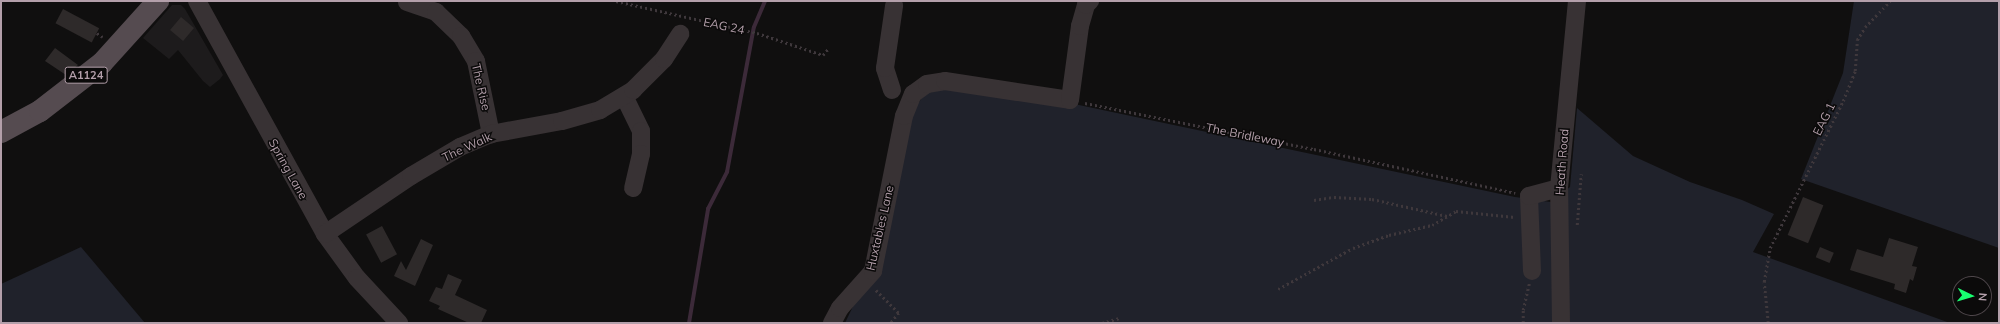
<!DOCTYPE html>
<style>
body{margin:0}
#map{position:relative;width:2000px;height:324px;overflow:hidden;background:#100f0f;font-family:Mulish,sans-serif}
div>[style]{position:absolute}
.built>*{inset:0;background:#1d1b1c}
.green>*{inset:0;background:#20222b}
.stream>*{height:4px;margin:-2px;padding:0 2px;transform-origin:2px;border-radius:2px;background:#3c2a39}
.building>*{inset:0;background:#2e2a2a;transform-origin:0 0}
.path>*{height:2.5px;margin-top:-1.25px;transform-origin:0;background:repeating-linear-gradient(90deg,#3f383c 0 2px,transparent 0 5px)}
.minor>*{height:18px;margin:-9px;padding:0 9px;transform-origin:9px;border-radius:9px;background:#383234}
.major>*{height:22px;margin:-11px;padding:0 11px;transform-origin:11px;border-radius:11px;background:#554b50}
span{translate:-50% -50%;white-space:nowrap;text-align:center;line-height:1.15;-webkit-text-stroke:3px #0b0a0a;paint-order:stroke}
.shield-label span{padding:1px 3px;background:#0b0a0a;border:1px solid;border-radius:3px;-webkit-text-stroke-width:0}
.shield-label{font-size:11px;color:#b39faa;font-weight:700}
.street-label{font-size:12px;color:#b39faa}
.frame{position:absolute;inset:0;border:2px solid #b39faa;pointer-events:none}
.north{position:absolute;left:1952px;top:276px;width:40px;height:40px;box-sizing:border-box;background:#0b0a0a;border:1px solid #4e464a;border-radius:50%;rotate:95deg;font-size:11px;font-weight:700;line-height:16px;text-align:center;color:#b39faa}
.north::after{content:'';display:block;margin:auto;width:14px;height:18px;background:#18ff70;clip-path:polygon(50% 0,100% 100%,50% 72%,0 100%)}
</style>
<div id="map">
<div class="built">
<div style="clip-path:polygon(172px 5px,181px 5px,185px 9px,223px 75px,220px 79px,210px 87px,203px 81px,178px 50px,169px 59px,143px 38px)"></div>
</div>
<div class="green">
<div style="clip-path:polygon(1854px 1px,1999px 1px,1999px 248px,1801px 179px,1843px 73px)"></div>
<div style="clip-path:polygon(930px 87px,1060px 101px,1515px 197px,1551px 202px,1570px 187px,1577px 108px,1633px 156px,1690px 182px,1742px 200px,1774px 214px,1753px 252px,1950px 323px,845px 323px,855px 302px,916px 106px)"></div>
<div style="clip-path:polygon(81px 247px,145px 323px,1px 323px,1px 284px)"></div>
</div>
<div class="stream">
<div style="left:689px;top:323px;width:116px;rotate:-80.5deg"></div>
<div style="left:708px;top:209px;width:42px;rotate:-62.8deg"></div>
<div style="left:727px;top:172px;width:147px;rotate:-79.5deg"></div>
<div style="left:754px;top:27px;width:28px;rotate:-67deg"></div>
</div>
<div class="building">
<div style="left:63px;top:9px;width:41px;height:16px;rotate:28deg"></div>
<div style="left:181px;top:17px;width:17px;height:17px;rotate:40deg"></div>
<div style="clip-path:polygon(55px 48px,78px 65px,66px 75px,45px 61px)"></div>
<div style="left:1803px;top:197px;width:22px;height:41px;rotate:22deg"></div>
<div style="left:382px;top:226px;width:32px;height:18px;rotate:62deg"></div>
<div style="clip-path:polygon(1889px 238px,1918px 247px,1912px 266px,1917px 267px,1913px 281px,1910px 279px,1906px 293px,1894px 289px,1895px 284px,1850px 270px,1857px 249px,1883px 257px)"></div>
<div style="clip-path:polygon(421px 239px,433px 245px,415px 286px,394px 276px,401px 261px,406px 270px)"></div>
<div style="left:1820px;top:247px;width:15px;height:11px;rotate:23deg"></div>
<div style="clip-path:polygon(448px 274px,462px 280px,455px 295px,487px 310px,481px 323px,469px 323px,438px 309px,440px 306px,429px 301px,436px 287px,442px 289px)"></div>
</div>
<div class="path">
<div style="left:616px;top:1px;width:145px;rotate:12.8deg"></div>
<div style="left:757px;top:33px;width:70px;rotate:18.4deg"></div>
<div style="left:823px;top:55px;width:8px;rotate:-50deg"></div>
<div style="left:97px;top:33px;width:7px;rotate:34deg"></div>
<div style="left:1085px;top:103px;width:234px;rotate:11.4deg"></div>
<div style="left:1314px;top:149px;width:206px;rotate:12.3deg"></div>
<div style="left:1314px;top:200px;width:20px;rotate:-9deg"></div>
<div style="left:1334px;top:197px;width:38px;rotate:3deg"></div>
<div style="left:1372px;top:199px;width:77px;rotate:12.8deg"></div>
<div style="left:1577px;top:225px;width:51px;rotate:-85.5deg"></div>
<div style="left:1278px;top:289px;width:85px;rotate:-28.7deg"></div>
<div style="left:1353px;top:248px;width:38px;rotate:-20deg"></div>
<div style="left:1389px;top:235px;width:44px;rotate:-13.1deg"></div>
<div style="left:1432px;top:225px;width:28px;rotate:-30deg"></div>
<div style="left:1456px;top:211px;width:59px;rotate:5.8deg"></div>
<div style="left:876px;top:290px;width:33px;rotate:45deg"></div>
<div style="left:899px;top:313px;width:13px;rotate:129deg"></div>
<div style="left:1102px;top:323px;width:19px;rotate:-16deg"></div>
<div style="left:1523px;top:323px;width:13px;rotate:-90deg"></div>
<div style="left:1523px;top:310px;width:27px;rotate:-77deg"></div>
<div style="left:1768px;top:323px;width:41px;rotate:-95.6deg"></div>
<div style="left:1764px;top:282px;width:35px;rotate:-80deg"></div>
<div style="left:1770px;top:248px;width:164px;rotate:-63.6deg"></div>
<div style="left:1843px;top:101px;width:32px;rotate:-68deg"></div>
<div style="left:1855px;top:71px;width:31px;rotate:-86deg"></div>
<div style="left:1857px;top:40px;width:15px;rotate:-58deg"></div>
<div style="left:1865px;top:27px;width:36px;rotate:-46deg"></div>
</div>
<div class="minor">
<div style="left:197px;top:1px;width:266px;rotate:61.2deg"></div>
<div style="left:325px;top:234px;width:54px;rotate:54deg"></div>
<div style="left:357px;top:278px;width:62px;rotate:47deg"></div>
<div style="left:407px;top:2px;width:31px;rotate:19deg"></div>
<div style="left:436px;top:12px;width:35px;rotate:44deg"></div>
<div style="left:461px;top:36px;width:29px;rotate:59deg"></div>
<div style="left:476px;top:61px;width:75px;rotate:78.4deg"></div>
<div style="left:892px;top:90px;width:23px;rotate:-108deg"></div>
<div style="left:885px;top:68px;width:63px;rotate:-81.7deg"></div>
<div style="left:624px;top:96px;width:39px;rotate:64deg"></div>
<div style="left:641px;top:131px;width:23px;rotate:90deg"></div>
<div style="left:641px;top:154px;width:35px;rotate:103deg"></div>
<div style="left:325px;top:234px;width:104px;rotate:-34deg"></div>
<div style="left:411px;top:176px;width:57px;rotate:-30.6deg"></div>
<div style="left:460px;top:147px;width:34px;rotate:-23deg"></div>
<div style="left:491px;top:134px;width:72px;rotate:-10.4deg"></div>
<div style="left:562px;top:121px;width:40px;rotate:-16deg"></div>
<div style="left:600px;top:110px;width:39px;rotate:-31deg"></div>
<div style="left:633px;top:90px;width:44px;rotate:-45deg"></div>
<div style="left:664px;top:59px;width:30px;rotate:-57deg"></div>
<div style="left:1532px;top:271px;width:75px;rotate:-92.3deg"></div>
<div style="left:1529px;top:196px;width:31px;rotate:-15deg"></div>
<div style="left:832px;top:323px;width:17px;rotate:-62deg"></div>
<div style="left:840px;top:308px;width:50px;rotate:-48.3deg"></div>
<div style="left:873px;top:271px;width:158px;rotate:-78.7deg"></div>
<div style="left:904px;top:116px;width:24px;rotate:-68deg"></div>
<div style="left:913px;top:94px;width:17px;rotate:-36deg"></div>
<div style="left:927px;top:84px;width:18px;rotate:-9deg"></div>
<div style="left:945px;top:81px;width:126px;rotate:8.6deg"></div>
<div style="left:1070px;top:100px;width:75px;rotate:-82.3deg"></div>
<div style="left:1080px;top:26px;width:22px;rotate:-74deg"></div>
<div style="left:1086px;top:5px;width:6px;rotate:-45deg"></div>
<div style="left:1561px;top:323px;width:135px;rotate:-90.8deg"></div>
<div style="left:1559px;top:188px;width:188px;rotate:-84.5deg"></div>
</div>
<div class="major">
<div style="left:1px;top:132px;width:44px;rotate:-28.3deg"></div>
<div style="left:40px;top:111px;width:78px;rotate:-37.7deg"></div>
<div style="left:102px;top:63px;width:84px;rotate:-47.9deg"></div>
</div>
<div class="shield-label">
<span style="left:86px;top:75px">A1124</span>
</div>
<div class="street-label">
<span style="left:724px;top:26px;rotate:12deg">EAG 24</span>
<span style="left:481px;top:87px;rotate:77deg">The Rise</span>
<span style="left:1824px;top:119px;rotate:-64deg">EAG 1</span>
<span style="left:1245px;top:135px;rotate:11deg">The Bridleway</span>
<span style="left:467px;top:147px;rotate:-25deg">The Walk</span>
<span style="left:1562px;top:162px;rotate:-86deg">Heath Road</span>
<span style="left:288px;top:169px;rotate:61deg">Spring Lane</span>
<span style="left:880px;top:228px;rotate:-77deg">Huxtables Lane</span>
</div>
<div class="frame"></div>
<div class="north">N</div>
</div>
